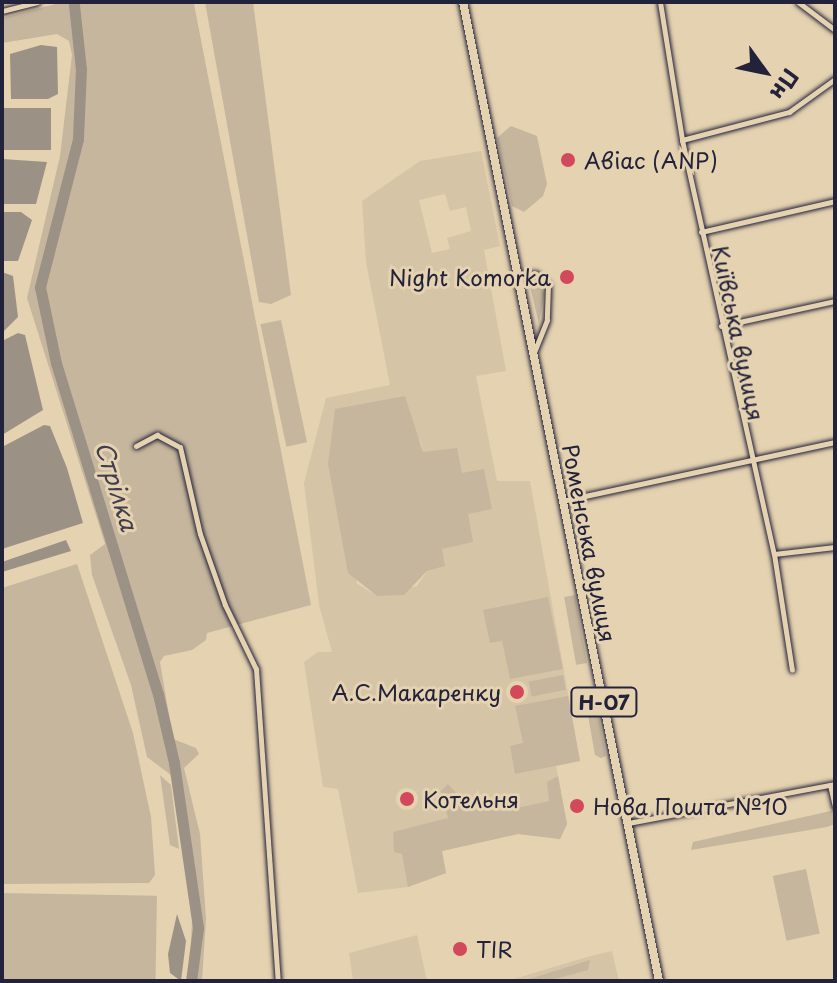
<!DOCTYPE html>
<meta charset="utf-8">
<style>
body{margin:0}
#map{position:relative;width:837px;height:983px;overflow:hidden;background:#e5d2b0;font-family:"Playpen Sans",sans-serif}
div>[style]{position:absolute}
.built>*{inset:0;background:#d6c4a7}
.green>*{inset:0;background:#c6b69d;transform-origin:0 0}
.water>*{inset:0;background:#9c9185;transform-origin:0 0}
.river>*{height:11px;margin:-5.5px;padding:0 5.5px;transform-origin:5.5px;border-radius:5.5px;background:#9c9185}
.roads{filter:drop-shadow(0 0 2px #22223b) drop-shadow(0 0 2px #22223b)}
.street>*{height:5px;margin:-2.5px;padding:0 2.5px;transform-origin:2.5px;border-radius:2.5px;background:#e5d2b0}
.primary>*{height:8px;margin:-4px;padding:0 4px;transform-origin:4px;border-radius:4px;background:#e5d2b0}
.dots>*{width:22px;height:22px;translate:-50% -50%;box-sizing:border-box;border:4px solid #e5d2b0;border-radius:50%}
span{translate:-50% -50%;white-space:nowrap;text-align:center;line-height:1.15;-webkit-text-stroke:6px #e5d2b0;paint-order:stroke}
.shield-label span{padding:2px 6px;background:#e5d2b0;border:2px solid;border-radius:6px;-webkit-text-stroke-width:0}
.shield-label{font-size:20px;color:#22223b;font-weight:700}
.poi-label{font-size:22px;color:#22223b}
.left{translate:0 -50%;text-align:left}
.right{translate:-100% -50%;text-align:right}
.street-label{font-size:22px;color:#22223b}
.water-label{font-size:24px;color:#403e4e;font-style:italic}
.frame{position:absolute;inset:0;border:4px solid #22223b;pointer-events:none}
.north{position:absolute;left:725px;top:32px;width:80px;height:80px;-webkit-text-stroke:6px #e5d2b0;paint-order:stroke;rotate:123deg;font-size:22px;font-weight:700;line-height:32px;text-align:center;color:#22223b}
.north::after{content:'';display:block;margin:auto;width:28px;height:36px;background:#22223b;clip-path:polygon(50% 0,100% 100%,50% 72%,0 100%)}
</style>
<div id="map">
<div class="built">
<div style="clip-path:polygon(evenodd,481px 151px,500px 246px,484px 250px,506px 371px,476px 376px,497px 481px,530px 481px,580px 761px,556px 766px,567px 824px,560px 839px,518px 834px,442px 851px,446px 873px,408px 887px,358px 893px,338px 789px,323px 787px,304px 662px,318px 652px,332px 652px,319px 605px,304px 483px,326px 398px,390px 385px,366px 262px,362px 201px,420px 161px,481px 151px,445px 194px,450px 211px,466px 207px,471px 231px,447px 238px,450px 249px,432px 253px,419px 200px,445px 194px,481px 151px,420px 439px,423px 452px,462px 474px,468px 514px,450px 547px,441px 549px,444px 566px,427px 571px,417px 586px,377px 596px,356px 583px,420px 439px)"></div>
<div style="clip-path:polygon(417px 935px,427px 981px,353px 981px,349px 953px)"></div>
<div style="clip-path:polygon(612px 951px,619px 981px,507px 981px,587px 957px)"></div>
</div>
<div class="green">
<div style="clip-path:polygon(63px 2px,194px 4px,311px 605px,207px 633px,206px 640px,192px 650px,164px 656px,160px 662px,173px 739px,196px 748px,199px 754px,184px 768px,200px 834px,206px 919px,202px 981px,189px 981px,193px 899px,187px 825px,171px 775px,147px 757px,131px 685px,92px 575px,90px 555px,105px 544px,27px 298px,60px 156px,72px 55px,69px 41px,57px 34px,2px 43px,2px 18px)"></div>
<div style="clip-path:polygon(205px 2px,253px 2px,291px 295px,271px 304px,259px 302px)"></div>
<div style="clip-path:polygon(511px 126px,537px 136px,547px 184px,543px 196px,524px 212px,512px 206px,497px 138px)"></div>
<div style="clip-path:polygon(536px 281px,544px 293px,539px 324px,529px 282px)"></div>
<div style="left:281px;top:320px;width:125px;height:21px;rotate:78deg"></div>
<div style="clip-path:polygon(405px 396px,423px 452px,457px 448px,462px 473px,484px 469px,492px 509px,468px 514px,473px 542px,442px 549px,445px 566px,427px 571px,404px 595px,377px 596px,348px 573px,328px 464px,335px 409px)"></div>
<div style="clip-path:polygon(77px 564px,133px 733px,151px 817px,155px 875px,149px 883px,2px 884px,2px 588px)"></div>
<div style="left:575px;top:595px;width:69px;height:11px;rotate:80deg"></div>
<div style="clip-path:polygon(548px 597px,563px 669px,510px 679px,502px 641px,490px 643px,483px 610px)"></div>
<div style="left:563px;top:675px;width:15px;height:35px;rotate:79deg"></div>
<div style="clip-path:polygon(594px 691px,606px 756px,601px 758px,595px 755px,584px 693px)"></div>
<div style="clip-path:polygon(568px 696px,580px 761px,515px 774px,510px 746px,523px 743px,515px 706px)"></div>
<div style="clip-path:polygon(160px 775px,171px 785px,179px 849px,170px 845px)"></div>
<div style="clip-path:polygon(558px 776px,567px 824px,560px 839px,518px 834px,442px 851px,446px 873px,408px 887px,402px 854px,394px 852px,393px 832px,448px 818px,441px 791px,448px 784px,471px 809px,504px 811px,549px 801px,547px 782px)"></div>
<div style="clip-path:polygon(835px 810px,835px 824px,827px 827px,691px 850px,693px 842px)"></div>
<div style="left:806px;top:869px;width:66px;height:34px;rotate:78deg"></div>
<div style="left:2px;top:893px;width:155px;height:88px;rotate:1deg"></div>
<div style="clip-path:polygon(590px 960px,588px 970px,548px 981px,523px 981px)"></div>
</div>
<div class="water">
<div style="clip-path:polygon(41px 45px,57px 47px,58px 94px,48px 99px,11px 99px,10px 54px)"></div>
<div style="left:2px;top:108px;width:49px;height:42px"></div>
<div style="clip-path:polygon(2px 159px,47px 162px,36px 204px,2px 204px)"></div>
<div style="clip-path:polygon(2px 212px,21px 212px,32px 220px,18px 261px,2px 261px)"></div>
<div style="clip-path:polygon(2px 272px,13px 276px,18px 317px,2px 333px)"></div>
<div style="clip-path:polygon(18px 333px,25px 335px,43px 410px,2px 435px,2px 341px)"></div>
<div style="clip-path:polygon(44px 425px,50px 426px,67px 468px,83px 523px,2px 549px,2px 447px)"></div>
<div style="clip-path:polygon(66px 540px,71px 551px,2px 572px,2px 562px)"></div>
<div style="clip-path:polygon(177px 914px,186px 941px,181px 981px,170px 973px,168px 954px)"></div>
</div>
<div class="river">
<div style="left:74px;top:5px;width:64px;rotate:83.8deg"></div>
<div style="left:81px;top:69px;width:70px;rotate:92.5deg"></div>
<div style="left:78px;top:139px;width:153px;rotate:104.4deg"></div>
<div style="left:40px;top:287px;width:78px;rotate:78.1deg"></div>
<div style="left:56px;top:363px;width:346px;rotate:72.9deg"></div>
<div style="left:158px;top:694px;width:71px;rotate:76.9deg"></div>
<div style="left:174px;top:763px;width:167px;rotate:81.7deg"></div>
<div style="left:198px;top:928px;width:53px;rotate:97.5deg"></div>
</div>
<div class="roads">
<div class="street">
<div style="left:660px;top:2px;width:140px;rotate:80.9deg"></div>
<div style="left:682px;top:140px;width:424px;rotate:77.5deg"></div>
<div style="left:774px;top:554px;width:117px;rotate:81.2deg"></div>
<div style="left:798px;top:2px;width:46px;rotate:37.1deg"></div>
<div style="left:2px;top:11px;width:36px;rotate:-14deg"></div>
<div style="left:682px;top:140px;width:111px;rotate:-14.7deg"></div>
<div style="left:789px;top:112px;width:57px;rotate:-35.7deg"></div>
<div style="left:701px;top:232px;width:138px;rotate:-13deg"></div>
<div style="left:518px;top:275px;width:18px;rotate:-3deg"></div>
<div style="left:536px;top:274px;width:16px;rotate:43deg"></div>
<div style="left:548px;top:285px;width:35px;rotate:92deg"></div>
<div style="left:547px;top:320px;width:35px;rotate:112deg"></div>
<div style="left:721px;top:326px;width:117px;rotate:-12.4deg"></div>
<div style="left:136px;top:446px;width:24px;rotate:-28deg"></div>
<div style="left:157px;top:435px;width:26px;rotate:28deg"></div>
<div style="left:180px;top:447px;width:89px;rotate:77.1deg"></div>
<div style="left:200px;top:534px;width:75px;rotate:70.6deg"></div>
<div style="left:225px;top:605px;width:71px;rotate:64.2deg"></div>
<div style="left:256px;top:669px;width:313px;rotate:86deg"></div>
<div style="left:562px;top:501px;width:279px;rotate:-12.2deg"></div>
<div style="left:774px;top:554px;width:61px;rotate:-6.5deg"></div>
<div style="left:830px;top:785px;width:23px;rotate:77deg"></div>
<div style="left:628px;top:823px;width:211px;rotate:-10.7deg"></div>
</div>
<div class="primary">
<div style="left:463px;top:2px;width:998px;rotate:78.68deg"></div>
</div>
</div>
<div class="dots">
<div style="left:568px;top:160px;background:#d1495b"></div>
<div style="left:567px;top:277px;background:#d1495b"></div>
<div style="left:517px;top:692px;background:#d1495b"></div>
<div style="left:407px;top:799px;background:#d1495b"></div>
<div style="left:577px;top:806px;background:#d1495b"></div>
<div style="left:460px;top:949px;background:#d1495b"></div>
</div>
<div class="shield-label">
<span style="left:604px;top:702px">Н-07</span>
</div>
<div class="poi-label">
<span class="left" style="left:584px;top:160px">Авіас (ANP)</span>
<span class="right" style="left:551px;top:277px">Night Komorka</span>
<span class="right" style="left:501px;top:692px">А.С.Макаренку</span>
<span class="left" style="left:423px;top:799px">Котельня</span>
<span class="left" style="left:593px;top:806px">Нова Пошта №10</span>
<span class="left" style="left:476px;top:949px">TIR</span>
</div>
<div class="street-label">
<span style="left:739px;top:333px;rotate:78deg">Київська вулиця</span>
<span style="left:590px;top:543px;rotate:79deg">Роменська вулиця</span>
</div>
<div class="water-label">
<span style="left:117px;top:486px;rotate:73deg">Стрілка</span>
</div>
<div class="frame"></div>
<div class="north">Пн</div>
</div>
